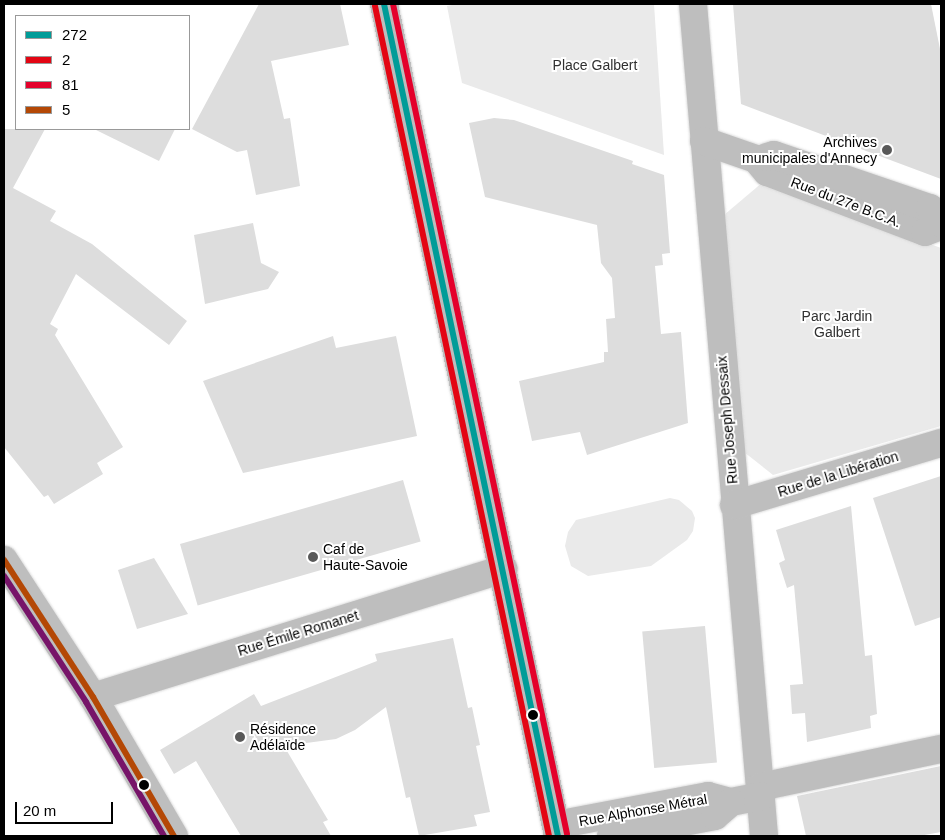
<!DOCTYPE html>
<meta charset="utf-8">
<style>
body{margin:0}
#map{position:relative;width:945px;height:840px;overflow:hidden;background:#fff;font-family:Helvetica,sans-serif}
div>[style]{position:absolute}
.green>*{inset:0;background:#eaeaea}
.building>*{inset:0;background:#ddd;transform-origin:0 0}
.roads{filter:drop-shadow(0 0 1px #dbdbdb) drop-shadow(0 0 1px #dbdbdb)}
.minor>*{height:28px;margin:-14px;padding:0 14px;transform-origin:14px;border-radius:14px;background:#bebebe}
.major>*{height:28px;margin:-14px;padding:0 14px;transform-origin:14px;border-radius:14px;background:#bdbdbd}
.bus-1>*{height:6px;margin:-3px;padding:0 3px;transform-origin:3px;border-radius:3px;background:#009c98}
.bus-2>*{height:6px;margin:-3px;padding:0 3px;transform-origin:3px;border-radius:3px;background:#e30513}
.bus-3>*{height:6px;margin:-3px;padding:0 3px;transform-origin:3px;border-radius:3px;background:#e4002b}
.bus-4>*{height:6px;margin:-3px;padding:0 3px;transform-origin:3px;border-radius:3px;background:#b44805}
.bus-5>*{height:6px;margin:-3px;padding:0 3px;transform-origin:3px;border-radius:3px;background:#771469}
.dots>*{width:14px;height:14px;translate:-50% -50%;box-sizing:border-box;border:2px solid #fff;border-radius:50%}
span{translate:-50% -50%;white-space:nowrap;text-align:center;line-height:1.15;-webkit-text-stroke:4px #fff;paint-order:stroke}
.park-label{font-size:14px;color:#303030}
.poi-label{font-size:14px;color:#000}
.right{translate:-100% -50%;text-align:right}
.left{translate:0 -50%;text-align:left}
.street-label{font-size:14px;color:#000}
.frame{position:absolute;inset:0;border:5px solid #000;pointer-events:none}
.legend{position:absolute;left:15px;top:15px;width:175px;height:115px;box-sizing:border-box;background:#fff;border:1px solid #999;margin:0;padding:6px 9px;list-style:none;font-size:15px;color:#000}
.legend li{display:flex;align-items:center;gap:10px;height:25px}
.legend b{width:25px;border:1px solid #999}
.scale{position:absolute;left:15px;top:802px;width:98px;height:22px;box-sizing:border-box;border:2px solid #000;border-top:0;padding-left:6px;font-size:15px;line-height:18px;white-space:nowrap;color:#000;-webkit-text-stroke:4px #fff;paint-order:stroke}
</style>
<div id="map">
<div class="green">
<div style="clip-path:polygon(457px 4px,654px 4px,664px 155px,462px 83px,447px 6px)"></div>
<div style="clip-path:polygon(763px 182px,941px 248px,941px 426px,773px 475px,744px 452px,724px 215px)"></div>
<div style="clip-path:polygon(670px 498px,679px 500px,692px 511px,695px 518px,693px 531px,687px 540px,651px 566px,588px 576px,571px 566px,565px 546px,568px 532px,576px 520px)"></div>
</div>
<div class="building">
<div style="clip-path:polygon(259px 4px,340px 4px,349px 45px,271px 61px,284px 119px,290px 118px,300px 186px,256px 195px,247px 150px,237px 152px,192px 129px)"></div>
<div style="clip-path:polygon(733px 4px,931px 4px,941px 54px,941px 179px,741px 104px)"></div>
<div style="clip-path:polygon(494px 118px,514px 120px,633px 161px,632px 164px,664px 175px,670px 253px,662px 254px,663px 265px,655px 266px,661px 334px,681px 332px,688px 423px,587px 455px,580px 432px,532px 441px,519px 381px,604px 362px,604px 352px,608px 352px,606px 319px,615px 318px,612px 278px,601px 263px,597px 225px,485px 197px,469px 123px)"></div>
<div style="clip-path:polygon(4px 129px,45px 129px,13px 188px,56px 211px,50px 221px,92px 244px,187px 321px,169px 345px,76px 274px,50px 324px,58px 329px,55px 335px,123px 447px,97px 463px,103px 474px,54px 504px,48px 495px,44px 497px,4px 447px)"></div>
<div style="clip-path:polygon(94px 129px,175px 129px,159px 161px)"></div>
<div style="clip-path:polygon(253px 223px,261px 263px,279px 272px,268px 289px,205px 304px,194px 235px)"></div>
<div style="clip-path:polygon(333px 336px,336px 348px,396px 336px,417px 436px,243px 473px,203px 381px)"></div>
<div style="clip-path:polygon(941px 476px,941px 617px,915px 626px,873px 498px)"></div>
<div style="left:403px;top:480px;width:64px;height:232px;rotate:74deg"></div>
<div style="clip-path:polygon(851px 506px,865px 656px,872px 655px,877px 714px,870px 716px,871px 728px,807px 742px,805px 713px,792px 714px,790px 685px,803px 684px,794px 585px,787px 588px,779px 563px,785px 560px,776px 530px)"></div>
<div style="clip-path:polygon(154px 558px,188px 614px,137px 629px,118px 570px)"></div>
<div style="left:705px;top:626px;width:137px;height:63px;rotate:85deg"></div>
<div style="clip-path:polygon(453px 638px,468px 708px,472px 707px,480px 745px,476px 746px,490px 812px,474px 815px,477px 826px,419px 836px,410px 797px,406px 798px,386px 707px,355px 730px,336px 739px,284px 746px,328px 820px,323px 822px,331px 836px,241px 836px,196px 761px,174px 774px,160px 750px,254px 694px,261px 706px,377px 661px,375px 654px)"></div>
<div style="clip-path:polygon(941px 766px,941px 832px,919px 836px,806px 836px,797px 796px)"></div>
</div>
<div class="roads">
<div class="minor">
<div style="left:693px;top:4px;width:835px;rotate:85.12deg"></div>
<div style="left:704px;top:141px;width:55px;rotate:19.1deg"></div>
<div style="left:756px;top:159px;width:17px;rotate:50deg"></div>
<div style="left:767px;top:172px;width:169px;rotate:20.8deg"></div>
<div style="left:925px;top:232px;width:17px;rotate:-21deg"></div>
<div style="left:767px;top:157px;width:7px;rotate:-16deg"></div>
<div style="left:774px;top:155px;width:165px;rotate:18.8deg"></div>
<div style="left:930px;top:208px;width:19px;rotate:55deg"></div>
<div style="left:734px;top:505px;width:216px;rotate:-16.7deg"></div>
<div style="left:4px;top:560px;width:163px;rotate:57deg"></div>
<div style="left:93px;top:697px;width:161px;rotate:59.8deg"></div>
<div style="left:93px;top:697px;width:430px;rotate:-17.3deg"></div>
<div style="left:760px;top:787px;width:185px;rotate:-11.9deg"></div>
<div style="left:556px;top:825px;width:155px;rotate:-10.8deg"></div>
<div style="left:708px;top:796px;width:24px;rotate:15deg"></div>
<div style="left:731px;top:802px;width:31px;rotate:-11deg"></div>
<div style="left:611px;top:836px;width:106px;rotate:-10.9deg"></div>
<div style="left:715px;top:816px;width:21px;rotate:-41deg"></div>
</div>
<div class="major">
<div style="left:384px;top:4px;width:850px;rotate:78.19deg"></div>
</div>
</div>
<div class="bus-1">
<div style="left:384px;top:4px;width:850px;rotate:78.19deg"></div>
</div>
<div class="bus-2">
<div style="left:375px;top:6px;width:848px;rotate:78.16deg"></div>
</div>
<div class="bus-3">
<div style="left:393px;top:4px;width:848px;rotate:78.16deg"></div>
</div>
<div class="bus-4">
<div style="left:4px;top:560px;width:163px;rotate:57deg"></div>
<div style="left:93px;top:697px;width:161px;rotate:59.8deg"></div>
</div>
<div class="bus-5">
<div style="left:4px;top:576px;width:150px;rotate:56.9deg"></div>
<div style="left:86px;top:702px;width:155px;rotate:59.8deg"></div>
</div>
<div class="dots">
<div style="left:887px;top:150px;background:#595959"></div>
<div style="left:313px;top:557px;background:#595959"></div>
<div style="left:533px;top:715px;background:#000"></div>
<div style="left:240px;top:737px;background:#595959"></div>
<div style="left:144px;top:785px;background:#000"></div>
</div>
<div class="park-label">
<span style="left:595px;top:65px">Place Galbert</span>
<span style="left:837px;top:324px">Parc Jardin<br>Galbert</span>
</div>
<div class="poi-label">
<span class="right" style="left:877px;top:150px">Archives<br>municipales d'Annecy</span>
<span class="left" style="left:323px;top:557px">Caf de<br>Haute-Savoie</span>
<span class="left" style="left:250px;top:737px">Résidence<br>Adélaïde</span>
</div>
<div class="street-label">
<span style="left:846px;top:202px;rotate:21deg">Rue du 27e B.C.A.</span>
<span style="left:727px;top:420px;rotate:-95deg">Rue Joseph Dessaix</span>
<span style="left:838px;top:474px;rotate:-17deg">Rue de la Libération</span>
<span style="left:298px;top:633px;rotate:-17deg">Rue Émile Romanet</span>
<span style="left:643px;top:810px;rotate:-10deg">Rue Alphonse Métral</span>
</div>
<div class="frame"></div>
<ul class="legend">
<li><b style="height:6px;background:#009c98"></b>272</li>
<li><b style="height:6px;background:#e30513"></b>2</li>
<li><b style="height:6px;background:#e4002b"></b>81</li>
<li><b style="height:6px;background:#b44805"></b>5</li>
</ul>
<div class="scale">20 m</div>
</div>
